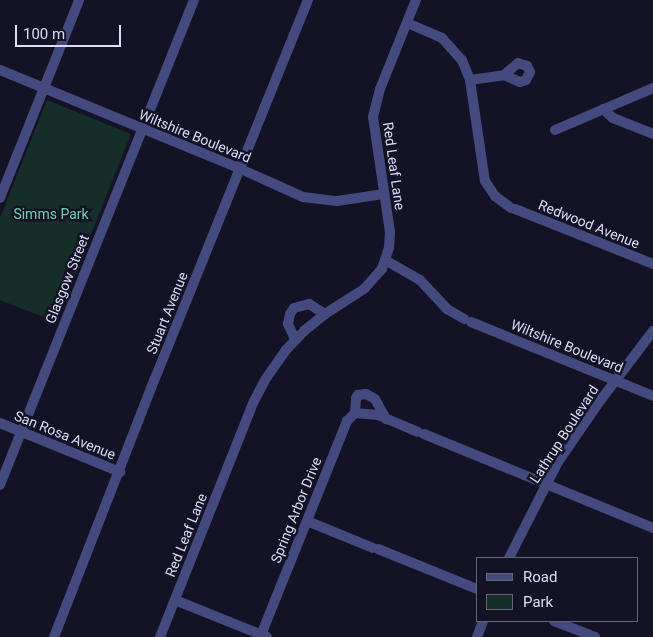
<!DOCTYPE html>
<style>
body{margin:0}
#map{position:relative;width:653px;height:637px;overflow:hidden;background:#131325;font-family:Roboto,sans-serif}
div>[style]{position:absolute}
.green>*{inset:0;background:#162e2a}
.minor>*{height:10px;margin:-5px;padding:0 5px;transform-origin:5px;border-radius:5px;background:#44497e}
span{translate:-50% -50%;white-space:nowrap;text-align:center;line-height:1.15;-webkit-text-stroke:5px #131325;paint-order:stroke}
.street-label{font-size:14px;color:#dbdcfa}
.park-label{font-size:14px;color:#70d2ac}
.legend{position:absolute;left:476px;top:557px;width:162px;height:65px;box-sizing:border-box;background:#131325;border:1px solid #63637a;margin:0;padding:6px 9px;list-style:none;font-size:15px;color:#dbdcfa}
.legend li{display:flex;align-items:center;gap:10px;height:25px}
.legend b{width:25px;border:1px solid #63637a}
.scale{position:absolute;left:15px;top:25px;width:106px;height:22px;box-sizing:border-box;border:2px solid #dbdcfa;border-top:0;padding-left:6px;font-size:15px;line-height:18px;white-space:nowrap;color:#dbdcfa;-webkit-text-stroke:4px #131325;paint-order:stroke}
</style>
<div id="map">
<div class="green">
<div style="clip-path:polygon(47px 100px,131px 134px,56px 322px,0 300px,0 218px)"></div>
</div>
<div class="minor">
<div style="left:407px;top:23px;width:38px;rotate:23deg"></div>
<div style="left:442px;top:38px;width:30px;rotate:48deg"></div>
<div style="left:462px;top:60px;width:22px;rotate:68deg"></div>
<div style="left:470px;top:80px;width:102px;rotate:81.6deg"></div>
<div style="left:485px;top:181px;width:18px;rotate:56deg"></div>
<div style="left:495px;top:196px;width:20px;rotate:37deg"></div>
<div style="left:0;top:70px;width:253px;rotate:22.3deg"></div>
<div style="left:234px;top:166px;width:76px;rotate:24.2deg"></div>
<div style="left:303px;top:197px;width:34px;rotate:7deg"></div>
<div style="left:337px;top:201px;width:48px;rotate:-8.5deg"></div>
<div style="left:470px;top:80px;width:34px;rotate:-8deg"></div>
<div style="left:504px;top:75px;width:17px;rotate:24deg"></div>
<div style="left:520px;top:82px;width:6px;rotate:-18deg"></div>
<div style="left:526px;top:80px;width:9px;rotate:-63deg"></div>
<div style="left:530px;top:72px;width:7px;rotate:-117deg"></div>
<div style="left:527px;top:66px;width:9px;rotate:-162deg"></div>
<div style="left:518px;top:63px;width:18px;rotate:139deg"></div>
<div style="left:603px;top:109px;width:13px;rotate:42deg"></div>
<div style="left:613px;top:118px;width:43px;rotate:21.8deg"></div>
<div style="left:555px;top:130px;width:107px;rotate:-23.2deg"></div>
<div style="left:0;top:198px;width:213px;rotate:-68.2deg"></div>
<div style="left:515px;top:209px;width:149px;rotate:21.7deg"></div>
<div style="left:385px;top:260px;width:40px;rotate:29.7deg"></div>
<div style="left:420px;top:280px;width:40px;rotate:47deg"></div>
<div style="left:447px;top:309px;width:20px;rotate:30deg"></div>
<div style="left:471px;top:322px;width:196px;rotate:22.1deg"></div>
<div style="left:295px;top:339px;width:17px;rotate:-115deg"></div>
<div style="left:288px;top:324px;width:10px;rotate:-79deg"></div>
<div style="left:290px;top:314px;width:7px;rotate:-56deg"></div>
<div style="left:294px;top:308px;width:16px;rotate:-15deg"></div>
<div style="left:309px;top:304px;width:19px;rotate:32deg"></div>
<div style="left:355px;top:413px;width:23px;rotate:5deg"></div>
<div style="left:378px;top:415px;width:43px;rotate:23deg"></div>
<div style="left:355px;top:413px;width:15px;rotate:-86deg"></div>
<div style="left:356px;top:398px;width:4px;rotate:-56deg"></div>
<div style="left:358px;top:395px;width:8px;rotate:-7deg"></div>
<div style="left:366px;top:394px;width:10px;rotate:29deg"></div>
<div style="left:375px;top:399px;width:23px;rotate:61deg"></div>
<div style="left:0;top:423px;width:130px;rotate:22.2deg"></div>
<div style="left:424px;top:434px;width:248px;rotate:22.3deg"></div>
<div style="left:0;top:485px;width:522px;rotate:-68.2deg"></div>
<div style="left:307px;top:521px;width:71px;rotate:22.2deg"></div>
<div style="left:378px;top:549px;width:107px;rotate:22deg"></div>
<div style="left:509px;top:558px;width:108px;rotate:-63deg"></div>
<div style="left:558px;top:462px;width:69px;rotate:-55.6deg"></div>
<div style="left:597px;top:405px;width:93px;rotate:-52.9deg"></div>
<div style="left:175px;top:600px;width:99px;rotate:21.9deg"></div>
<div style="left:554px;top:621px;width:44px;rotate:21.3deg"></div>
<div style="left:261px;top:635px;width:231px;rotate:-68.1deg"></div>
<div style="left:347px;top:421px;width:11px;rotate:-45deg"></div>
<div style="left:54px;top:637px;width:280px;rotate:-68.7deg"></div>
<div style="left:156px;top:376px;width:406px;rotate:-68deg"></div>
<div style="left:160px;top:637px;width:254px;rotate:-68.3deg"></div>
<div style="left:254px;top:401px;width:27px;rotate:-62deg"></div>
<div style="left:267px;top:377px;width:32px;rotate:-55deg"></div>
<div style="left:285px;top:351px;width:28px;rotate:-46deg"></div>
<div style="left:304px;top:331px;width:27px;rotate:-39deg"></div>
<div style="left:325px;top:314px;width:46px;rotate:-32.7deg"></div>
<div style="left:364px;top:289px;width:27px;rotate:-48deg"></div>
<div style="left:382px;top:269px;width:23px;rotate:-72deg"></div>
<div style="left:389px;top:247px;width:15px;rotate:-86deg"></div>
<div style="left:390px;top:232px;width:116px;rotate:-98.4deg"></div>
<div style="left:373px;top:117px;width:29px;rotate:-76deg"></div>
<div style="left:380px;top:89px;width:96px;rotate:-68deg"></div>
<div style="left:477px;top:637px;width:17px;rotate:-69deg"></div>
</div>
<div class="street-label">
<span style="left:195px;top:136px;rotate:22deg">Wiltshire Boulevard</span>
<span style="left:394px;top:166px;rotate:82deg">Red Leaf Lane</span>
<span style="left:589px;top:224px;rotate:22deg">Redwood Avenue</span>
<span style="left:67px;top:279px;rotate:-68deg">Glasgow Street</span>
<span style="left:167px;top:313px;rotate:-68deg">Stuart Avenue</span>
<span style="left:567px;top:346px;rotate:22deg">Wiltshire Boulevard</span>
<span style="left:564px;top:434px;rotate:-57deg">Lathrup Boulevard</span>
<span style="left:65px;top:435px;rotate:22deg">San Rosa Avenue</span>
<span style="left:296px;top:510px;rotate:-68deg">Spring Arbor Drive</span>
<span style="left:186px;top:535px;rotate:-68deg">Red Leaf Lane</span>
</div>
<div class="park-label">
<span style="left:51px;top:214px">Simms Park</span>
</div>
<ul class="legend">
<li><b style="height:6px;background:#44497e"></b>Road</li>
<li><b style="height:14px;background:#162e2a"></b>Park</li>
</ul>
<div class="scale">100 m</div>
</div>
